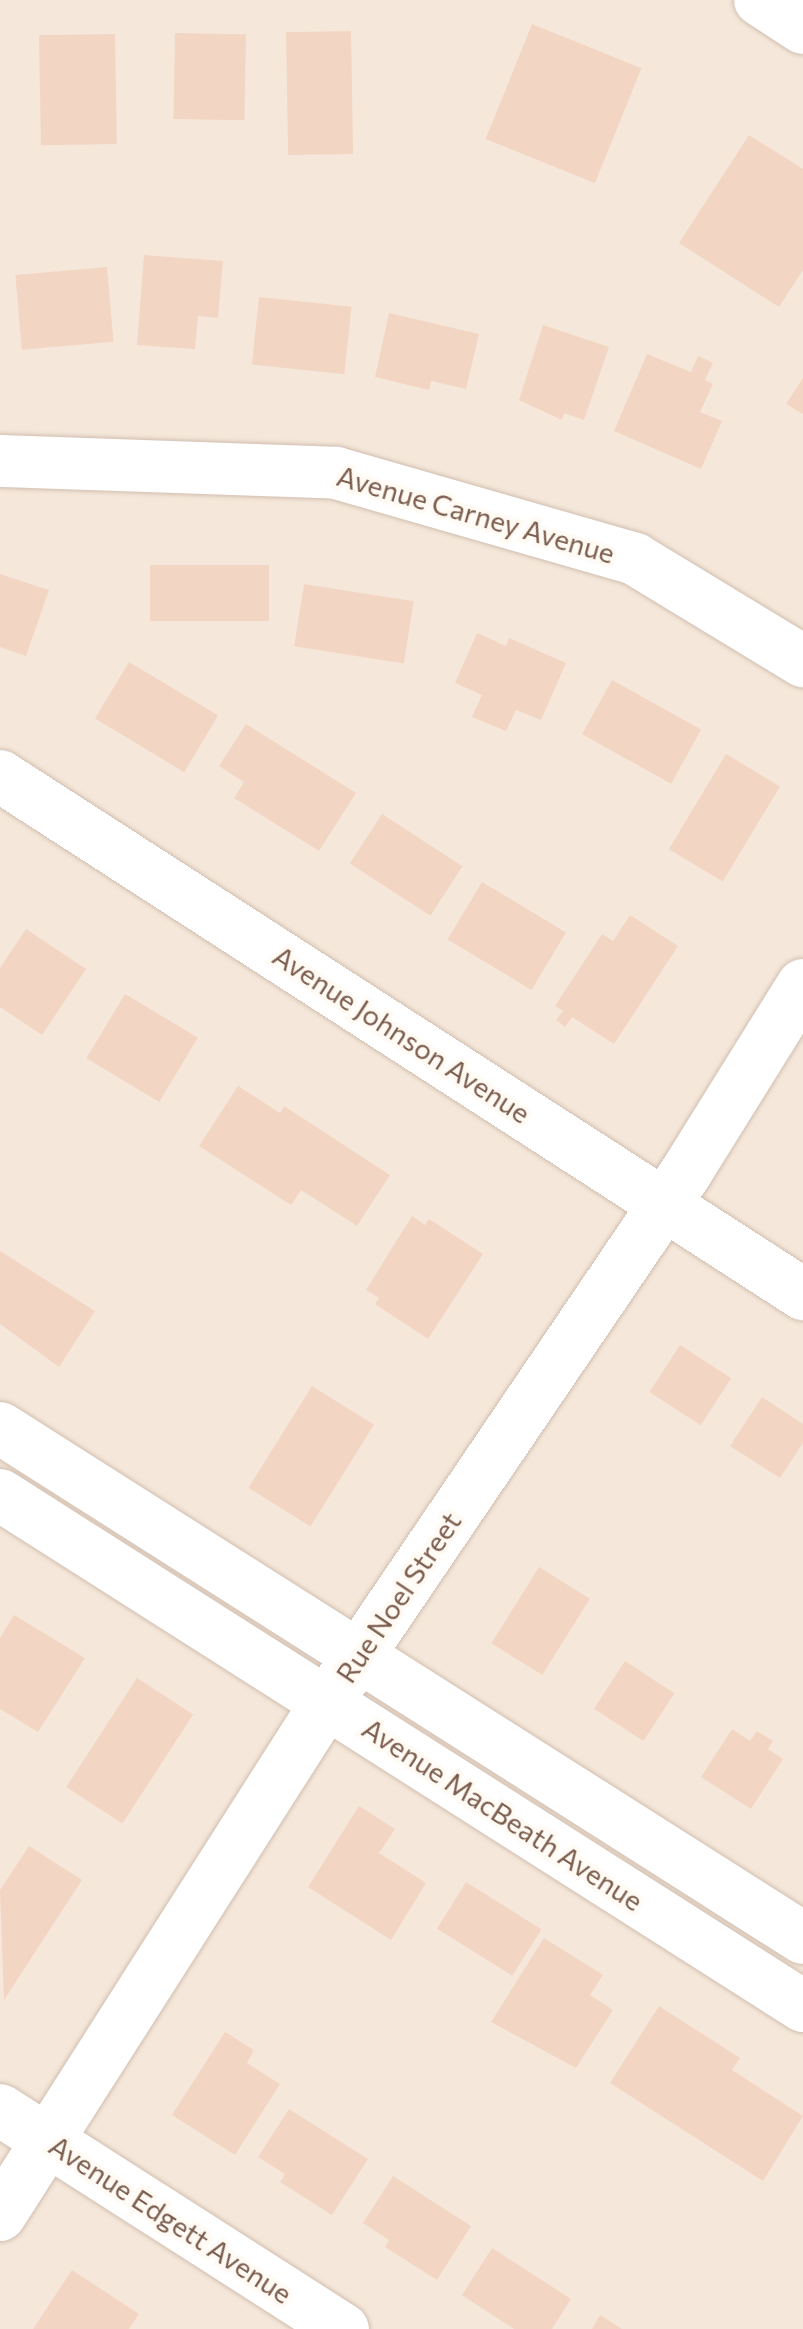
<!DOCTYPE html>
<style>
body{margin:0}
#map{position:relative;width:803px;height:2329px;overflow:hidden;background:#fdf6ec;font-family:Commissioner,sans-serif}
div>[style]{position:absolute}
.residential>*{inset:0;background:#f5e8da;transform-origin:0 0}
.building>*{inset:0;background:#f3d5c3;transform-origin:0 0}
.roads{filter:drop-shadow(0 0 2px #d1beb0) drop-shadow(0 0 2px #d1beb0)}
.minor>*{height:52px;margin:-26px;padding:0 26px;transform-origin:26px;border-radius:26px;background:#fff}
span{translate:-50% -50%;white-space:nowrap;text-align:center;line-height:1.15;-webkit-text-stroke:8px #fffaf3;paint-order:stroke}
.street-label{font-size:28px;color:#7a5c4d}
</style>
<div id="map">
<div class="residential">
<div style="left:0;top:0;width:803px;height:2329px"></div>
</div>
<div class="building">
<div style="left:532px;top:24px;width:118px;height:124px;rotate:22deg"></div>
<div style="left:351px;top:31px;width:123px;height:65px;rotate:89deg"></div>
<div style="left:175px;top:33px;width:71px;height:86px;rotate:1deg"></div>
<div style="left:115px;top:34px;width:110px;height:76px;rotate:89deg"></div>
<div style="clip-path:polygon(749px 135px,803px 169px,803px 270px,779px 307px,679px 243px)"></div>
<div style="clip-path:polygon(144px 255px,223px 261px,218px 318px,198px 316px,195px 349px,137px 345px)"></div>
<div style="left:107px;top:267px;width:75px;height:92px;rotate:85deg"></div>
<div style="left:259px;top:297px;width:93px;height:68px;rotate:6deg"></div>
<div style="clip-path:polygon(389px 313px,479px 334px,466px 389px,431px 381px,429px 390px,375px 377px)"></div>
<div style="clip-path:polygon(543px 325px,609px 347px,584px 420px,564px 413px,562px 420px,519px 400px)"></div>
<div style="clip-path:polygon(647px 354px,691px 372px,698px 356px,713px 363px,705px 380px,713px 384px,700px 412px,722px 421px,701px 469px,614px 431px)"></div>
<div style="clip-path:polygon(803px 378px,803px 414px,786px 404px)"></div>
<div style="left:150px;top:565px;width:119px;height:56px"></div>
<div style="clip-path:polygon(0 574px,49px 590px,26px 656px,0 647px)"></div>
<div style="left:304px;top:584px;width:111px;height:63px;rotate:9deg"></div>
<div style="clip-path:polygon(477px 633px,506px 646px,509px 638px,566px 663px,541px 720px,516px 710px,506px 731px,472px 717px,482px 695px,455px 683px)"></div>
<div style="left:129px;top:662px;width:104px;height:66px;rotate:31deg"></div>
<div style="left:612px;top:680px;width:102px;height:62px;rotate:29deg"></div>
<div style="clip-path:polygon(246px 724px,356px 793px,319px 851px,234px 798px,244px 782px,219px 766px)"></div>
<div style="left:726px;top:754px;width:63px;height:111px;rotate:31deg"></div>
<div style="left:382px;top:814px;width:96px;height:59px;rotate:33deg"></div>
<div style="left:482px;top:882px;width:98px;height:67px;rotate:31deg"></div>
<div style="clip-path:polygon(630px 915px,678px 946px,614px 1044px,572px 1017px,565px 1027px,556px 1020px,563px 1011px,555px 1006px,602px 934px,613px 941px)"></div>
<div style="clip-path:polygon(26px 929px,86px 969px,42px 1035px,0 1007px,0 968px)"></div>
<div style="left:125px;top:994px;width:85px;height:75px;rotate:31deg"></div>
<div style="clip-path:polygon(238px 1086px,280px 1113px,284px 1106px,390px 1175px,357px 1226px,301px 1190px,291px 1205px,199px 1146px)"></div>
<div style="clip-path:polygon(412px 1216px,425px 1225px,429px 1219px,483px 1254px,428px 1339px,375px 1304px,379px 1298px,366px 1290px)"></div>
<div style="clip-path:polygon(0 1251px,95px 1311px,59px 1367px,0 1324px)"></div>
<div style="left:680px;top:1345px;width:61px;height:56px;rotate:33deg"></div>
<div style="left:312px;top:1386px;width:73px;height:120px;rotate:32deg"></div>
<div style="clip-path:polygon(762px 1397px,803px 1424px,803px 1443px,780px 1478px,730px 1446px)"></div>
<div style="left:539px;top:1567px;width:60px;height:90px;rotate:32deg"></div>
<div style="clip-path:polygon(14px 1615px,85px 1658px,38px 1732px,0 1709px,0 1638px)"></div>
<div style="left:625px;top:1661px;width:59px;height:57px;rotate:33deg"></div>
<div style="left:137px;top:1678px;width:67px;height:130px;rotate:33deg"></div>
<div style="clip-path:polygon(732px 1729px,750px 1741px,757px 1731px,773px 1741px,768px 1749px,783px 1759px,751px 1809px,701px 1777px)"></div>
<div style="clip-path:polygon(359px 1806px,395px 1829px,379px 1853px,426px 1883px,391px 1940px,308px 1887px)"></div>
<div style="clip-path:polygon(29px 1846px,82px 1880px,4px 2000px,0 1890px)"></div>
<div style="left:466px;top:1882px;width:89px;height:55px;rotate:32deg"></div>
<div style="clip-path:polygon(544px 1938px,603px 1975px,590px 1995px,613px 2010px,576px 2068px,491px 2022px)"></div>
<div style="clip-path:polygon(659px 2006px,740px 2058px,732px 2070px,803px 2116px,763px 2181px,610px 2083px)"></div>
<div style="clip-path:polygon(225px 2032px,254px 2050px,247px 2063px,280px 2084px,235px 2155px,172px 2115px)"></div>
<div style="clip-path:polygon(289px 2109px,368px 2159px,332px 2215px,280px 2182px,285px 2174px,258px 2157px)"></div>
<div style="clip-path:polygon(393px 2176px,471px 2226px,437px 2280px,385px 2247px,389px 2240px,363px 2223px)"></div>
<div style="clip-path:polygon(492px 2248px,571px 2299px,552px 2329px,514px 2329px,462px 2295px)"></div>
<div style="clip-path:polygon(72px 2270px,139px 2314px,129px 2329px,33px 2329px)"></div>
<div style="clip-path:polygon(600px 2315px,622px 2329px,592px 2329px)"></div>
</div>
<div class="roads">
<div class="minor">
<div style="left:760px;top:0;width:51px;rotate:33.1deg"></div>
<div style="left:0;top:461px;width:336px;rotate:2deg"></div>
<div style="left:336px;top:473px;width:311px;rotate:16deg"></div>
<div style="left:635px;top:559px;width:197px;rotate:31.3deg"></div>
<div style="left:0;top:776px;width:956px;rotate:32.83deg"></div>
<div style="left:0;top:1428px;width:951px;rotate:32.42deg"></div>
<div style="left:0;top:1495px;width:952px;rotate:32.47deg"></div>
<div style="left:0;top:2110px;width:407px;rotate:32.6deg"></div>
<div style="left:0;top:2215px;width:608px;rotate:-57.49deg"></div>
<div style="left:327px;top:1702px;width:642px;rotate:-55.86deg"></div>
<div style="left:687px;top:1171px;width:219px;rotate:-58.1deg"></div>
</div>
</div>
<div class="street-label">
<span style="left:476px;top:514px;rotate:16deg">Avenue Carney Avenue</span>
<span style="left:402px;top:1034px;rotate:33deg">Avenue Johnson Avenue</span>
<span style="left:398px;top:1597px;rotate:-56deg">Rue Noel Street</span>
<span style="left:503px;top:1814px;rotate:33deg">Avenue MacBeath Avenue</span>
<span style="left:171px;top:2219px;rotate:33deg">Avenue Edgett Avenue</span>
</div>
</div>
